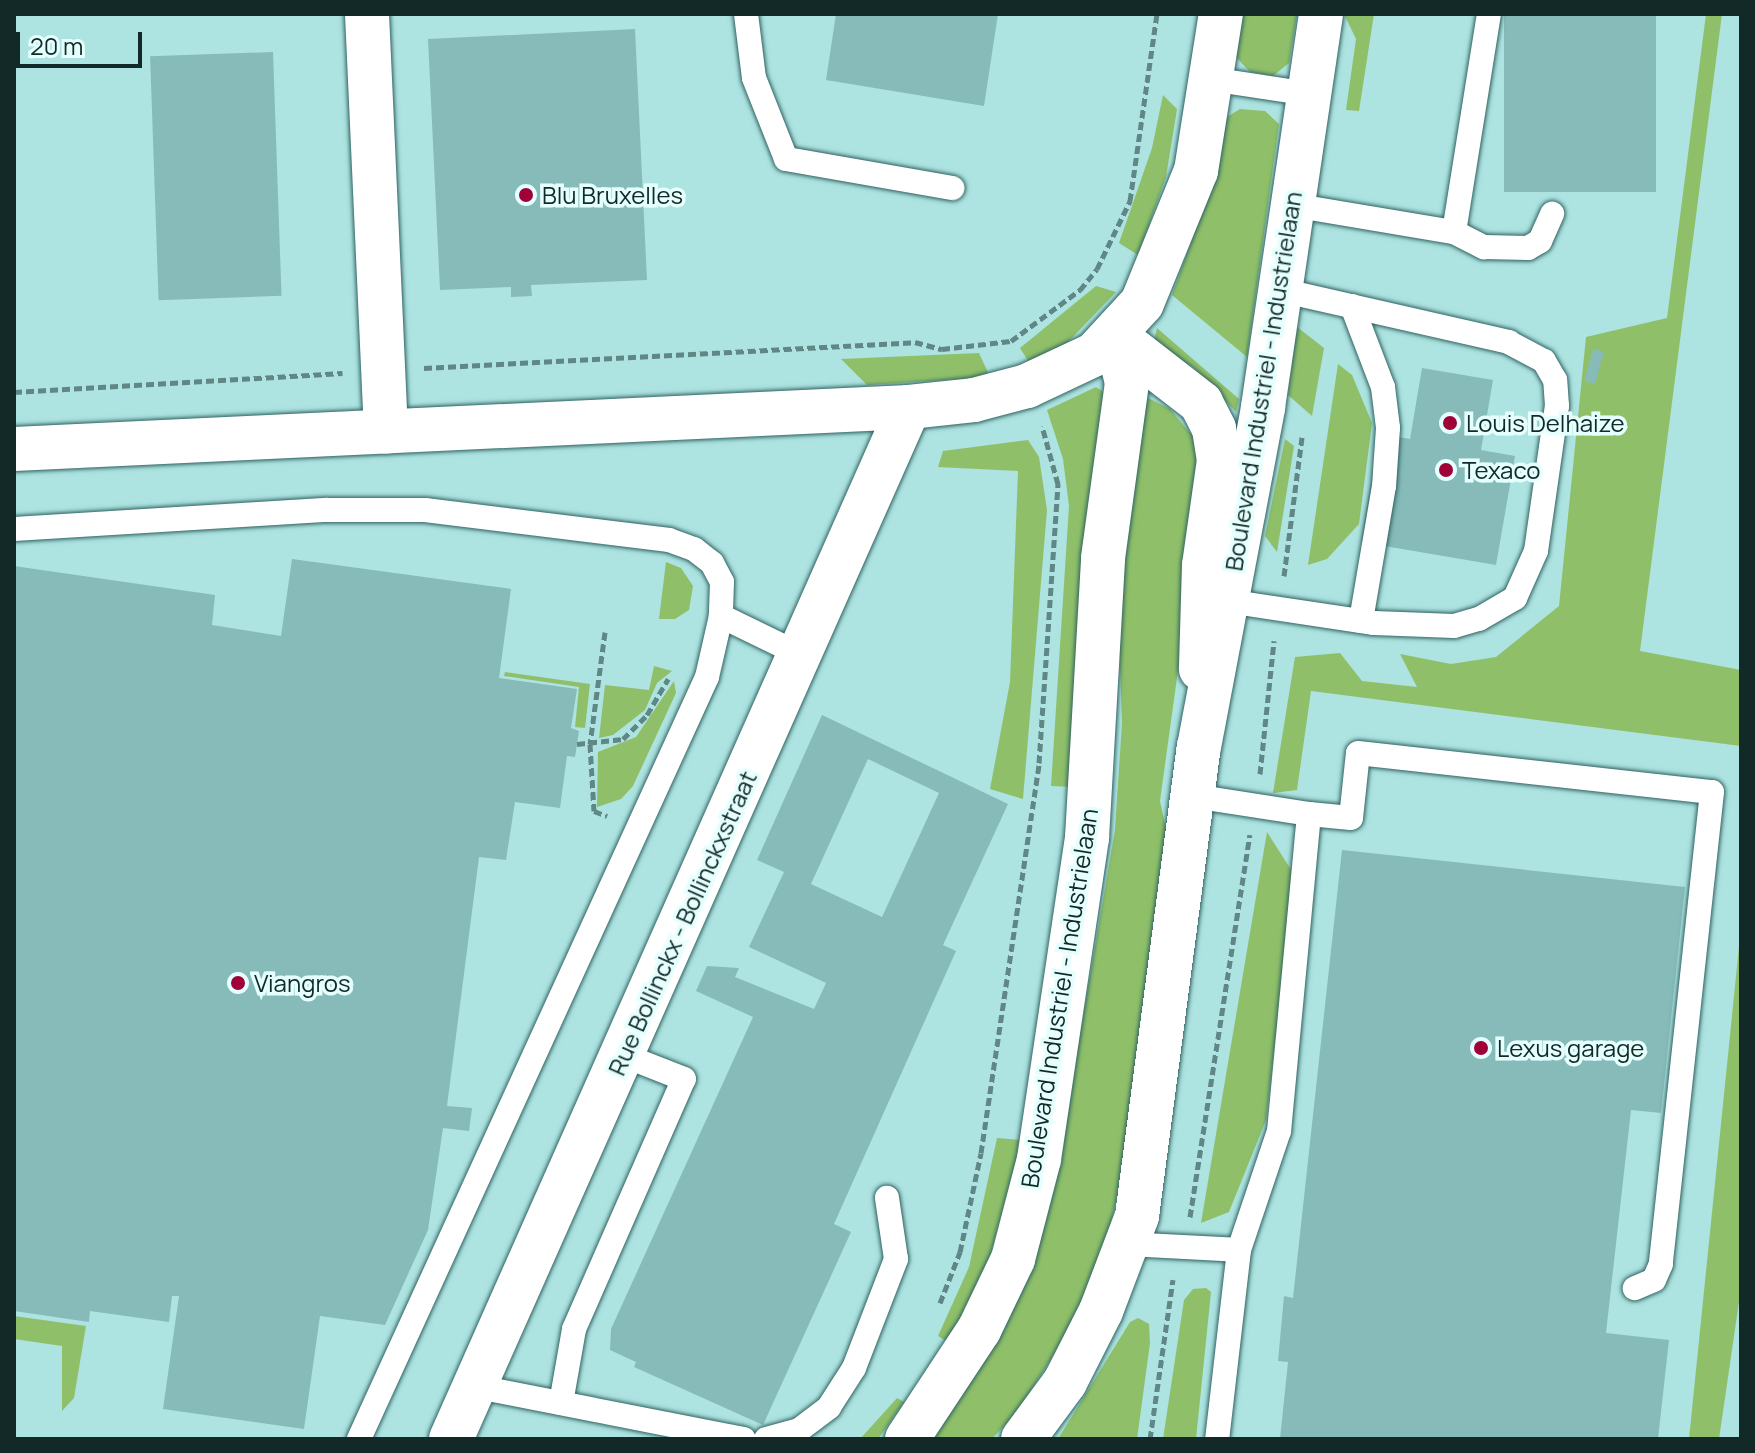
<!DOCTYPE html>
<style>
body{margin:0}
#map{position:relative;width:1755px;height:1453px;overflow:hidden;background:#ade3e1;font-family:Manrope,sans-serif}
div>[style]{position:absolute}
.green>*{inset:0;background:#8fc069}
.building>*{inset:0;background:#86bbb9;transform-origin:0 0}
.path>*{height:5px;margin-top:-2.5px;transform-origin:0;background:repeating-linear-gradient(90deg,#608685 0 8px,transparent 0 12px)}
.roads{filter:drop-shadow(0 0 2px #2f6361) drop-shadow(0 0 2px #2f6361)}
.lane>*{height:24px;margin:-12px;padding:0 12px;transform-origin:12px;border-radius:12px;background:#fff}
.street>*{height:44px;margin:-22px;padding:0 22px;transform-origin:22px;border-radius:22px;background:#fff}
.highway>*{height:44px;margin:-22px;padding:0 22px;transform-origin:22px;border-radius:22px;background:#fff}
.dots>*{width:22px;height:22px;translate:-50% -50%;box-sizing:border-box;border:4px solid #e4fffd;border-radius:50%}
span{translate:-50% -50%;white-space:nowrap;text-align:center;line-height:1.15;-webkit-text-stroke:7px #e4fffd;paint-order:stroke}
.poi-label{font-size:24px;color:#132928}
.left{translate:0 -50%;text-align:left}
.street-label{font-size:24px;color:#132928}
.frame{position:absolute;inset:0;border:16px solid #132928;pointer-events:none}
.scale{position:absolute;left:16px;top:32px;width:126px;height:36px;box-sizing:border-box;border:4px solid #132928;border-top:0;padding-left:10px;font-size:24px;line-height:28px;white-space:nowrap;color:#132928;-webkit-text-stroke:6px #e4fffd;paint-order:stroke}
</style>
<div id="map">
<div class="green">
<div style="clip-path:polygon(1243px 14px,1297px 14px,1289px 63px,1273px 76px,1250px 72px,1236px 57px)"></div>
<div style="clip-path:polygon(1344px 14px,1374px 14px,1359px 111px,1346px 110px,1356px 39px)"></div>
<div style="clip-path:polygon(1706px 14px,1722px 14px,1640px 651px,1741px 670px,1741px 746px,1311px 691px,1297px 790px,1273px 793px,1295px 657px,1340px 653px,1362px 681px,1417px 687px,1400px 654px,1451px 664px,1496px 657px,1559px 606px,1586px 337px,1667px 318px)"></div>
<div style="clip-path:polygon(1163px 95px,1177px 109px,1166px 177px,1138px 255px,1119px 243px,1152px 148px)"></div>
<div style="clip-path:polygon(1240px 109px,1265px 111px,1279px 124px,1247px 357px,1172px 295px,1215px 175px,1227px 117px)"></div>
<div style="clip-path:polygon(1096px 286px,1116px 292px,1065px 345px,1030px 364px,1020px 348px)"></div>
<div style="clip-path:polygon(1297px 327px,1324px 348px,1312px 416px,1288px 395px)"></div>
<div style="clip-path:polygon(1157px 328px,1239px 399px,1236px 412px,1193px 367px,1153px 346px)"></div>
<div style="clip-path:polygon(979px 353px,990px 377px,867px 385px,841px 359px)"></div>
<div style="clip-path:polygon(1338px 364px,1352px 375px,1372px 423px,1359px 524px,1327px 559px,1308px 565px)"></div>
<div style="clip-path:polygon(1096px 387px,1105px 393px,1072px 787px,1051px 786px,1069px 506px,1063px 459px,1047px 410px)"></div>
<div style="clip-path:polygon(1140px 394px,1170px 409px,1200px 445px,1191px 576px,1160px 801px,1169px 842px,1127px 1149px,1107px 1241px,1065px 1337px,1017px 1412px,992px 1439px,932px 1439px,1071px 1087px,1115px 830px,1122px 723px,1117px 579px)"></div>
<div style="clip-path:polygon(1285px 439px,1294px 446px,1277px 552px,1265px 536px)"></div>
<div style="clip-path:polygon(1028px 440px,1039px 457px,1047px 510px,1023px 799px,990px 789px,1010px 682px,1018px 471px,938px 467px,943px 451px)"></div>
<div style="clip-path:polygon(666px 562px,681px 568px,693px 586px,689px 610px,675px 619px,659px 619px)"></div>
<div style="clip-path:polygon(654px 666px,672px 671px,657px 683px,645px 710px,613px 735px,599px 738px,605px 685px,649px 690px)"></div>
<div style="clip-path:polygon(505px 672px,590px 684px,585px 728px,575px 727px,579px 687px,504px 676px)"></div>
<div style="clip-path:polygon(674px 681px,676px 693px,633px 786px,621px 799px,597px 807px,598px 752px,636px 737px)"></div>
<div style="clip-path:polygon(1267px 832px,1295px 876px,1266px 1120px,1229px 1212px,1201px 1223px)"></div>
<div style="clip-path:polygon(1741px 927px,1741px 1288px,1719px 1439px,1689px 1439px)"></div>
<div style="clip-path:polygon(997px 1138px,1022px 1140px,982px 1285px,948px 1342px,938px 1336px,969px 1267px)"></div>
<div style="clip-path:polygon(1206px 1288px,1211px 1292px,1196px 1439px,1163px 1439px,1184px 1300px,1193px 1289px)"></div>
<div style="clip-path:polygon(14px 1316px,86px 1326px,74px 1398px,62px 1411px,62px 1346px,14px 1339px)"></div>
<div style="clip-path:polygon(1138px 1318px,1149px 1324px,1150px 1343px,1137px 1439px,1058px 1439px,1130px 1322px)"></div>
<div style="clip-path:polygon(897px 1398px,904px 1402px,878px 1439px,860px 1439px)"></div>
</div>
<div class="building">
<div style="clip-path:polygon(836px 14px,998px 14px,984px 106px,826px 80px)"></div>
<div style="left:1504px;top:14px;width:152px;height:178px"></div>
<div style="clip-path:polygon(635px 29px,647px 280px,531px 285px,532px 296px,511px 297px,511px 287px,440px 290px,428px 39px)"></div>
<div style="left:273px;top:52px;width:244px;height:123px;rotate:88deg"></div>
<div style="left:1593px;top:349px;width:11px;height:33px;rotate:15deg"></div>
<div style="clip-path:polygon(1422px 368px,1493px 380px,1481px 450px,1515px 456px,1496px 565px,1361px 542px,1379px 434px,1410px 439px)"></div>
<div style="clip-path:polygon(292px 559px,511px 589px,499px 678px,577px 689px,571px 728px,579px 731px,575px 757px,567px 756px,560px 808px,515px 802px,506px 860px,479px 857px,447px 1106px,472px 1108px,469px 1131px,443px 1128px,428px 1230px,385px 1325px,320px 1316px,304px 1429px,163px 1409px,179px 1296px,172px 1296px,169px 1322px,90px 1311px,89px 1322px,14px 1311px,14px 566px,215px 595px,212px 625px,281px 636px)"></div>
<div style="clip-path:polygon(evenodd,822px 715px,1008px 804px,943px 945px,956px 951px,834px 1224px,851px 1232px,763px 1425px,634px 1367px,636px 1362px,610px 1350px,611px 1329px,753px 1017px,696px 991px,707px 966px,739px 968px,735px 977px,814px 1009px,826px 983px,749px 947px,784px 872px,757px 860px,822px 715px,868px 759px,939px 793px,882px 917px,811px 884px,868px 759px)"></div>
<div style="clip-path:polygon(1342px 850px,1685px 887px,1661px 1113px,1631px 1110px,1606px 1333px,1669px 1340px,1658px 1439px,1280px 1439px,1288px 1362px,1278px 1361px,1284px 1296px,1293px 1298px)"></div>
</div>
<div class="path">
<div style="left:424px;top:368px;width:492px;rotate:-3deg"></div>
<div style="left:915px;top:342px;width:28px;rotate:15deg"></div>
<div style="left:942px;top:349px;width:69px;rotate:-6.6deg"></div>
<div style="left:1011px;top:341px;width:86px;rotate:-36.5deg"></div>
<div style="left:1080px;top:290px;width:27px;rotate:-51deg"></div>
<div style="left:1097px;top:269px;width:76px;rotate:-64.1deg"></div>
<div style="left:1130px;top:201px;width:189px;rotate:-81.8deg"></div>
<div style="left:14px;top:392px;width:329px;rotate:-3.3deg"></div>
<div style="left:1284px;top:576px;width:140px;rotate:-82.6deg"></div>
<div style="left:605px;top:632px;width:113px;rotate:97.6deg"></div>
<div style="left:590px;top:744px;width:67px;rotate:86.6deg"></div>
<div style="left:594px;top:811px;width:14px;rotate:21deg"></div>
<div style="left:577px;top:744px;width:46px;rotate:-6.2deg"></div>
<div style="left:623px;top:739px;width:34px;rotate:-45deg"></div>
<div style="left:647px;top:715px;width:42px;rotate:-59.7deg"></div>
<div style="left:1260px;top:774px;width:134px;rotate:-84deg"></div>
<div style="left:1190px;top:1217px;width:387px;rotate:-81.1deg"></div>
<div style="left:940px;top:1303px;width:55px;rotate:-68.6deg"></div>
<div style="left:960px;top:1252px;width:101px;rotate:-78deg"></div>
<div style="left:981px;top:1153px;width:394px;rotate:-81.5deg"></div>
<div style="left:1039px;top:763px;width:280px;rotate:-86.1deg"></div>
<div style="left:1058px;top:484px;width:60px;rotate:-105.4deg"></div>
<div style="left:1150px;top:1439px;width:161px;rotate:-81.8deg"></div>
</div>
<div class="roads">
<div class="lane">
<div style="left:746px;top:14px;width:64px;rotate:82.9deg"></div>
<div style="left:754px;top:78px;width:87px;rotate:68.4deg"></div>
<div style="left:786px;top:159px;width:169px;rotate:9.9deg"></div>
<div style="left:1210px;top:79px;width:100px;rotate:8.6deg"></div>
<div style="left:1292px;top:205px;width:164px;rotate:9.5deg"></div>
<div style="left:1454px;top:232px;width:221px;rotate:-80.9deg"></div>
<div style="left:1454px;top:232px;width:34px;rotate:27deg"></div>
<div style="left:1484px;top:247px;width:44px;rotate:1.3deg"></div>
<div style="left:1528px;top:248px;width:14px;rotate:-30deg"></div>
<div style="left:1540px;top:241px;width:30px;rotate:-66deg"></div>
<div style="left:1352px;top:306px;width:87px;rotate:69.1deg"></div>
<div style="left:1383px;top:387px;width:41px;rotate:83deg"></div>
<div style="left:1388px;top:428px;width:58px;rotate:93.9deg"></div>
<div style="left:1384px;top:486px;width:137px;rotate:99.7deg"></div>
<div style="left:14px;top:529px;width:314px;rotate:-3.5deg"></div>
<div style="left:327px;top:510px;width:98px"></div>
<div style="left:425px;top:510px;width:246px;rotate:7deg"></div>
<div style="left:669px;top:540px;width:27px;rotate:20deg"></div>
<div style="left:694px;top:549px;width:23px;rotate:38deg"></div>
<div style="left:712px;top:563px;width:21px;rotate:62deg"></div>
<div style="left:722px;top:582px;width:34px;rotate:92deg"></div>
<div style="left:721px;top:616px;width:63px;rotate:102.9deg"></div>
<div style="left:707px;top:677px;width:838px;rotate:114.55deg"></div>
<div style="left:1227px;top:601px;width:149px;rotate:8.5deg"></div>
<div style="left:1374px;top:623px;width:80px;rotate:2.1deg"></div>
<div style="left:1454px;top:626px;width:26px;rotate:-16deg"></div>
<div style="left:1479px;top:619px;width:42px;rotate:-30.3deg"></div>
<div style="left:1515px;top:598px;width:51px;rotate:-65.9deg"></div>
<div style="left:1536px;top:551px;width:147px;rotate:-81.8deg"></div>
<div style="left:1557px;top:406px;width:26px;rotate:-94deg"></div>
<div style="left:1555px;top:380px;width:22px;rotate:-120deg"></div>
<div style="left:1544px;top:361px;width:40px;rotate:-152deg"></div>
<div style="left:1509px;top:342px;width:234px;rotate:-167.2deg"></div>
<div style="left:721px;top:616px;width:89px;rotate:26deg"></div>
<div style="left:1193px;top:796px;width:117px;rotate:8.8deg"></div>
<div style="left:1309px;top:814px;width:318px;rotate:95.4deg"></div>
<div style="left:1279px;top:1131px;width:126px;rotate:108.6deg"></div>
<div style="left:1309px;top:814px;width:42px;rotate:5.4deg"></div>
<div style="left:1351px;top:818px;width:65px;rotate:-83.9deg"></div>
<div style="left:1358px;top:753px;width:356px;rotate:6.3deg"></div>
<div style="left:1712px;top:792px;width:475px;rotate:96.2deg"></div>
<div style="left:1661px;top:1264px;width:17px;rotate:114deg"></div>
<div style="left:1654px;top:1280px;width:21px;rotate:157deg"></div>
<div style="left:1126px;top:1244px;width:113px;rotate:3deg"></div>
<div style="left:1239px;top:1250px;width:190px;rotate:96.6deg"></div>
<div style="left:473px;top:1386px;width:276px;rotate:11.1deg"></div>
<div style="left:561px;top:1403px;width:75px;rotate:-80deg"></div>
<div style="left:574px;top:1329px;width:273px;rotate:-66.3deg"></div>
<div style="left:684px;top:1079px;width:66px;rotate:-158.5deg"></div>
<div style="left:766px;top:1439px;width:34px;rotate:-15deg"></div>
<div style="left:799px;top:1430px;width:38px;rotate:-37deg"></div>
<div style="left:829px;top:1407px;width:46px;rotate:-57.3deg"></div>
<div style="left:854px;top:1368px;width:117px;rotate:-68.9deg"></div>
<div style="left:896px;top:1259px;width:62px;rotate:-98.4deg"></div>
</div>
<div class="street">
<div style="left:367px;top:14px;width:418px;rotate:87.4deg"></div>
<div style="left:1116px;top:337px;width:108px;rotate:37.8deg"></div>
<div style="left:1201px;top:403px;width:29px;rotate:63deg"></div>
<div style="left:1214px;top:429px;width:31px;rotate:81deg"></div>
<div style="left:1219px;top:460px;width:106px;rotate:98.1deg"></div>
<div style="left:1204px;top:565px;width:104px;rotate:91.7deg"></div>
<div style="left:451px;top:1439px;width:1129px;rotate:-66.07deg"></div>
<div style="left:907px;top:1439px;width:131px;rotate:-56.6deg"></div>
<div style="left:979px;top:1330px;width:79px;rotate:-64.4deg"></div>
<div style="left:1013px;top:1259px;width:103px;rotate:-75.4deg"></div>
<div style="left:1039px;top:1159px;width:325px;rotate:-81.5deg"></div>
<div style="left:1087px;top:838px;width:280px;rotate:-86.7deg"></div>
<div style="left:1103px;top:558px;width:177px;rotate:-82.2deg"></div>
<div style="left:1127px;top:383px;width:47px;rotate:-103.4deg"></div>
</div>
<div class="highway">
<div style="left:14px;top:449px;width:896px;rotate:-2.69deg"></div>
<div style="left:909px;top:407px;width:65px;rotate:-6.1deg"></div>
<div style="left:974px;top:400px;width:55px;rotate:-14.8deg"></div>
<div style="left:1027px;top:386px;width:75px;rotate:-25.2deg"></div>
<div style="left:1095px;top:354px;width:69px;rotate:-47.3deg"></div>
<div style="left:1142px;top:303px;width:143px;rotate:-67.8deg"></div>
<div style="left:1196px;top:171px;width:159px;rotate:-81deg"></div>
<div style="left:1023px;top:1439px;width:71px;rotate:-53.6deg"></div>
<div style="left:1065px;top:1382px;width:80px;rotate:-63.1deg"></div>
<div style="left:1101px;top:1311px;width:102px;rotate:-69.2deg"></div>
<div style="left:1137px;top:1216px;width:473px;rotate:-82.5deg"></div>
<div style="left:1199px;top:747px;width:346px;rotate:-79.3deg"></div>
<div style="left:1263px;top:407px;width:397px;rotate:-81.6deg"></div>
</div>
</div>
<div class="dots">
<div style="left:526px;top:195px;background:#a10139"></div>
<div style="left:1450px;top:423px;background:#a10139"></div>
<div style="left:1446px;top:470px;background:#a10139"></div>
<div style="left:238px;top:983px;background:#a10139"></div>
<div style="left:1481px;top:1048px;background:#a10139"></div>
</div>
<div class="poi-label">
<span class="left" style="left:542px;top:195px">Blu Bruxelles</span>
<span class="left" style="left:1466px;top:423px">Louis Delhaize</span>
<span class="left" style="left:1462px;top:470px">Texaco</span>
<span class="left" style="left:254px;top:983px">Viangros</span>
<span class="left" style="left:1497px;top:1048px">Lexus garage</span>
</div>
<div class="street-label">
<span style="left:1263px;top:381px;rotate:-81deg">Boulevard Industriel - Industrielaan</span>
<span style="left:682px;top:923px;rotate:-66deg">Rue Bollinckx - Bollinckxstraat</span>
<span style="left:1059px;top:998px;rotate:-81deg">Boulevard Industriel - Industrielaan</span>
</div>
<div class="frame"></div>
<div class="scale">20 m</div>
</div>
